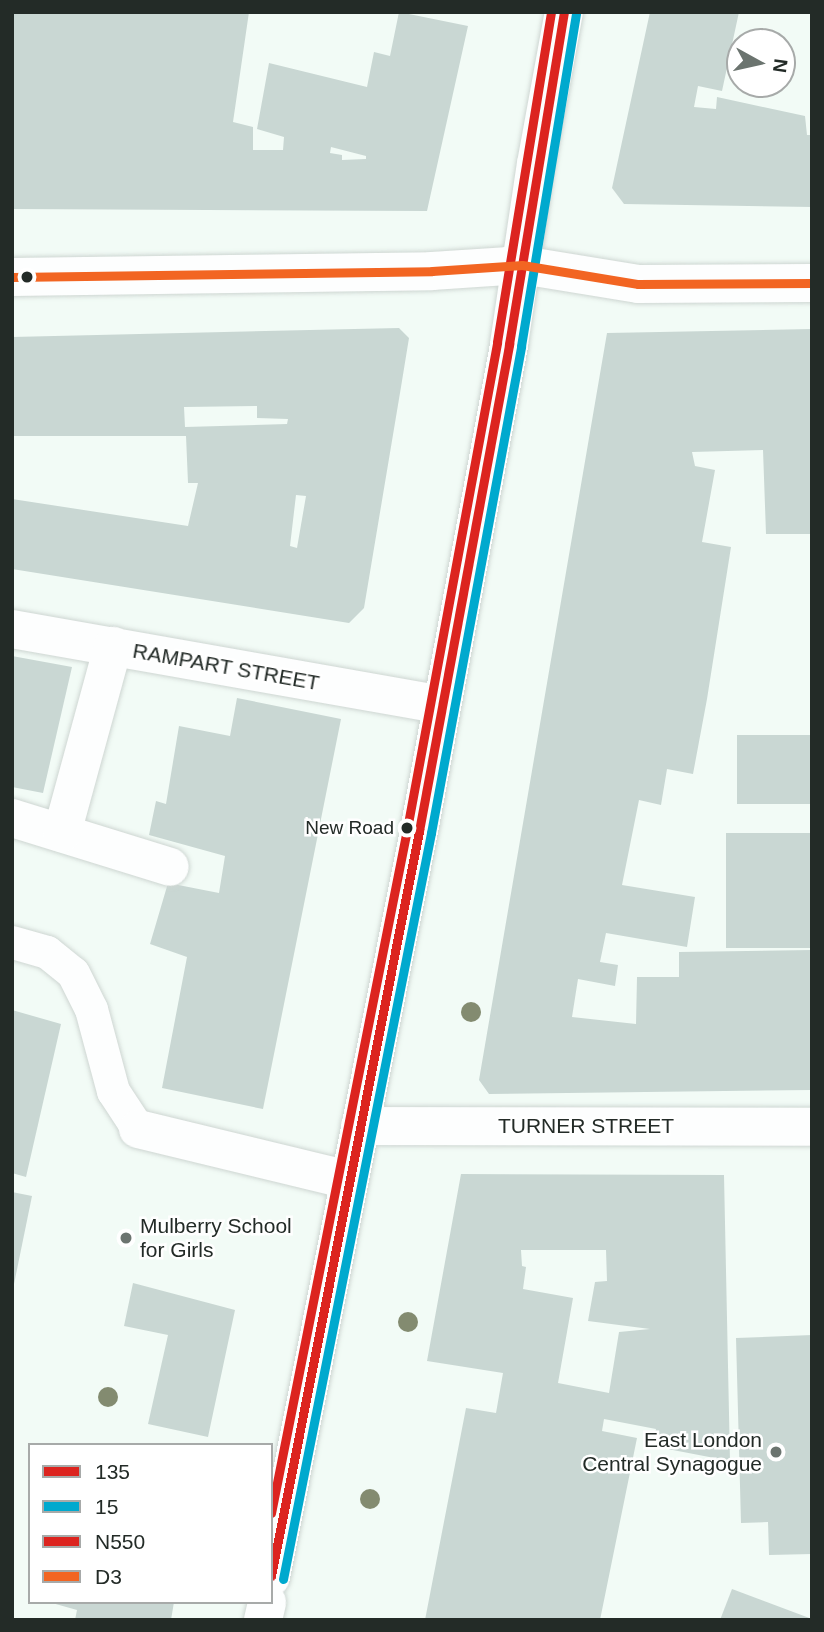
<!DOCTYPE html>
<style>
body{margin:0}
#map{position:relative;width:824px;height:1632px;overflow:hidden;background:#f2fbf6;font-family:Arial,sans-serif}
div>[style]{position:absolute}
.building>*{inset:0;background:#c9d7d3;transform-origin:0 0}
.roads{filter:drop-shadow(0 0 2px #ced6d2) drop-shadow(0 0 2px #ced6d2)}
.service>*{height:33px;margin:-16.5px;padding:0 16.5px;transform-origin:16.5px;border-radius:16.5px;background:#fdfefe}
.minor>*{height:38px;margin:-19px;padding:0 19px;transform-origin:19px;border-radius:19px;background:#fdfefe}
.secondary>*{height:38px;margin:-19px;padding:0 19px;transform-origin:19px;border-radius:19px;background:#fdfefe}
.trunk>*{height:38px;margin:-19px;padding:0 19px;transform-origin:19px;border-radius:19px;background:#fdfefe}
.bus-1>*{height:9px;margin:-4.5px;padding:0 4.5px;transform-origin:4.5px;border-radius:4.5px;background:#dc241f}
.bus-2>*{height:9px;margin:-4.5px;padding:0 4.5px;transform-origin:4.5px;border-radius:4.5px;background:#00a9ce}
.bus-3>*{height:9px;margin:-4.5px;padding:0 4.5px;transform-origin:4.5px;border-radius:4.5px;background:#dc241f}
.bus-4>*{height:9px;margin:-4.5px;padding:0 4.5px;transform-origin:4.5px;border-radius:4.5px;background:#f26522}
.trees>*{width:20px;height:20px;margin:-10px;border-radius:50%;background:#838b70}
.dots>*{width:19px;height:19px;translate:-50% -50%;box-sizing:border-box;border:4px solid #fff;border-radius:50%}
span{translate:-50% -50%;white-space:nowrap;text-align:center;line-height:1.15;-webkit-text-stroke:5px #fff;paint-order:stroke}
.bus-label{font-size:19px;color:#232b27}
.right{translate:-100% -50%;text-align:right}
.street-label{font-size:21px;color:#232b27}
.poi-label{font-size:21px;color:#232b27}
.left{translate:0 -50%;text-align:left}
.frame{position:absolute;inset:0;border:14px solid #232b27;pointer-events:none}
.legend{position:absolute;left:28px;top:1443px;width:245px;height:161px;box-sizing:border-box;background:#fff;border:2px solid #a7aaa9;margin:0;padding:9px 12px;list-style:none;font-size:21px;color:#232b27}
.legend li{display:flex;align-items:center;gap:14px;height:35px}
.legend b{width:35px;border:2px solid #a7aaa9}
.north{position:absolute;left:726px;top:28px;width:70px;height:70px;box-sizing:border-box;background:#fff;border:2px solid #a7aaa9;border-radius:50%;rotate:98deg;font-size:19px;font-weight:700;line-height:28px;text-align:center;color:#232b27}
.north::after{content:'';display:block;margin:auto;width:24px;height:32px;background:#6b746f;clip-path:polygon(50% 0,100% 100%,50% 72%,0 100%)}
</style>
<div id="map">
<div class="building">
<div style="clip-path:polygon(evenodd,12px 12px,249px 12px,233px 122px,253px 127px,253px 150px,283px 150px,284px 137px,257px 129px,269px 63px,367px 87px,374px 52px,390px 56px,399px 12px,468px 26px,427px 211px,12px 209px,12px 12px,331px 147px,366px 156px,366px 159px,342px 160px,342px 155px,330px 153px,331px 147px)"></div>
<div style="clip-path:polygon(650px 12px,739px 12px,722px 91px,698px 86px,694px 107px,716px 109px,717px 97px,805px 116px,807px 135px,812px 135px,812px 207px,624px 204px,612px 188px)"></div>
<div style="clip-path:polygon(evenodd,399px 328px,409px 338px,401px 387px,364px 608px,349px 623px,12px 569px,12px 499px,188px 526px,198px 483px,188px 483px,186px 436px,12px 436px,12px 337px,399px 328px,257px 406px,257px 418px,288px 419px,287px 424px,185px 427px,184px 407px,257px 406px,399px 328px,296px 495px,306px 496px,297px 548px,290px 546px,296px 495px)"></div>
<div style="clip-path:polygon(812px 329px,812px 534px,766px 534px,763px 450px,692px 452px,695px 466px,715px 470px,702px 542px,731px 547px,707px 699px,693px 774px,667px 769px,661px 805px,639px 800px,622px 885px,695px 897px,687px 947px,606px 933px,600px 962px,618px 965px,615px 986px,578px 979px,572px 1017px,636px 1024px,637px 977px,679px 977px,679px 952px,812px 950px,812px 1090px,489px 1094px,479px 1080px,607px 333px)"></div>
<div style="clip-path:polygon(12px 656px,72px 667px,43px 793px,12px 787px)"></div>
<div style="clip-path:polygon(237px 698px,341px 719px,263px 1109px,162px 1088px,187px 957px,150px 944px,168px 883px,219px 893px,225px 856px,149px 835px,156px 801px,166px 804px,179px 726px,230px 736px)"></div>
<div style="left:812px;top:735px;width:69px;height:75px;rotate:90deg"></div>
<div style="left:726px;top:833px;width:86px;height:115px"></div>
<div style="clip-path:polygon(12px 1010px,61px 1024px,26px 1177px,12px 1173px)"></div>
<div style="clip-path:polygon(evenodd,461px 1174px,724px 1175px,730px 1461px,652px 1446px,656px 1429px,604px 1419px,602px 1431px,637px 1438px,600px 1620px,425px 1620px,466px 1408px,496px 1413px,503px 1373px,427px 1361px,461px 1174px,521px 1250px,606px 1250px,607px 1281px,595px 1282px,588px 1321px,650px 1329px,619px 1332px,609px 1393px,558px 1383px,573px 1298px,523px 1289px,526px 1267px,522px 1266px,521px 1250px)"></div>
<div style="clip-path:polygon(12px 1192px,32px 1196px,13px 1289px,12px 1289px)"></div>
<div style="clip-path:polygon(133px 1283px,235px 1310px,208px 1437px,148px 1424px,168px 1335px,124px 1326px)"></div>
<div style="clip-path:polygon(812px 1335px,812px 1554px,769px 1555px,768px 1522px,741px 1523px,736px 1338px)"></div>
<div style="clip-path:polygon(732px 1589px,812px 1619px,812px 1620px,720px 1620px)"></div>
<div style="clip-path:polygon(174px 1602px,171px 1620px,75px 1620px,77px 1610px,52px 1603px)"></div>
</div>
<div class="roads">
<div class="service">
<div style="left:12px;top:942px;width:36px;rotate:16deg"></div>
<div style="left:47px;top:952px;width:33px;rotate:39deg"></div>
<div style="left:73px;top:973px;width:40px;rotate:63.4deg"></div>
<div style="left:91px;top:1009px;width:85px;rotate:75deg"></div>
<div style="left:113px;top:1091px;width:45px;rotate:56.7deg"></div>
</div>
<div class="minor">
<div style="left:12px;top:629px;width:434px;rotate:10deg"></div>
<div style="left:12px;top:818px;width:165px;rotate:17.2deg"></div>
<div style="left:62px;top:833px;width:194px;rotate:-74.7deg"></div>
<div style="left:360px;top:1126px;width:452px;rotate:0.1deg"></div>
<div style="left:138px;top:1129px;width:217px;rotate:13.6deg"></div>
</div>
<div class="secondary">
<div style="left:12px;top:277px;width:420px;rotate:-0.8deg"></div>
<div style="left:432px;top:271px;width:90px;rotate:-3.8deg"></div>
<div style="left:522px;top:265px;width:118px;rotate:9.3deg"></div>
<div style="left:638px;top:284px;width:174px;rotate:-0.3deg"></div>
</div>
<div class="trunk">
<div style="left:271px;top:1577px;width:761px;rotate:-78.78deg"></div>
<div style="left:419px;top:831px;width:495px;rotate:-79.5deg"></div>
<div style="left:509px;top:344px;width:182px;rotate:-81.5deg"></div>
<div style="left:536px;top:164px;width:155px;rotate:-79.6deg"></div>
<div style="left:263px;top:1620px;width:18px;rotate:-77deg"></div>
</div>
</div>
<div class="bus-1">
<div style="left:271px;top:1576px;width:760px;rotate:-78.76deg"></div>
<div style="left:419px;top:831px;width:495px;rotate:-79.5deg"></div>
<div style="left:509px;top:344px;width:337px;rotate:-80.6deg"></div>
</div>
<div class="bus-2">
<div style="left:283px;top:1579px;width:761px;rotate:-78.78deg"></div>
<div style="left:431px;top:833px;width:495px;rotate:-79.5deg"></div>
<div style="left:521px;top:346px;width:337px;rotate:-80.6deg"></div>
</div>
<div class="bus-3">
<div style="left:271px;top:1513px;width:697px;rotate:-78.75deg"></div>
<div style="left:407px;top:829px;width:495px;rotate:-79.5deg"></div>
<div style="left:497px;top:342px;width:334px;rotate:-80.7deg"></div>
</div>
<div class="bus-4">
<div style="left:12px;top:277px;width:420px;rotate:-0.8deg"></div>
<div style="left:432px;top:271px;width:90px;rotate:-3.8deg"></div>
<div style="left:522px;top:265px;width:118px;rotate:9.3deg"></div>
<div style="left:638px;top:284px;width:174px;rotate:-0.3deg"></div>
</div>
<div class="trees">
<div style="left:471px;top:1012px"></div>
<div style="left:408px;top:1322px"></div>
<div style="left:108px;top:1397px"></div>
<div style="left:370px;top:1499px"></div>
</div>
<div class="dots">
<div style="left:27px;top:277px;background:#232b27"></div>
<div style="left:407px;top:828px;background:#232b27"></div>
<div style="left:126px;top:1238px;background:#6b746f"></div>
<div style="left:776px;top:1452px;background:#6b746f"></div>
</div>
<div class="bus-label">
<span class="right" style="left:394px;top:828px">New Road</span>
</div>
<div class="street-label">
<span style="left:226px;top:667px;rotate:10deg">RAMPART STREET</span>
<span style="left:586px;top:1126px">TURNER STREET</span>
</div>
<div class="poi-label">
<span class="left" style="left:140px;top:1238px">Mulberry School<br>for Girls</span>
<span class="right" style="left:762px;top:1452px">East London<br>Central Synagogue</span>
</div>
<div class="frame"></div>
<ul class="legend">
<li><b style="height:9px;background:#dc241f"></b>135</li>
<li><b style="height:9px;background:#00a9ce"></b>15</li>
<li><b style="height:9px;background:#dc241f"></b>N550</li>
<li><b style="height:9px;background:#f26522"></b>D3</li>
</ul>
<div class="north">N</div>
</div>
